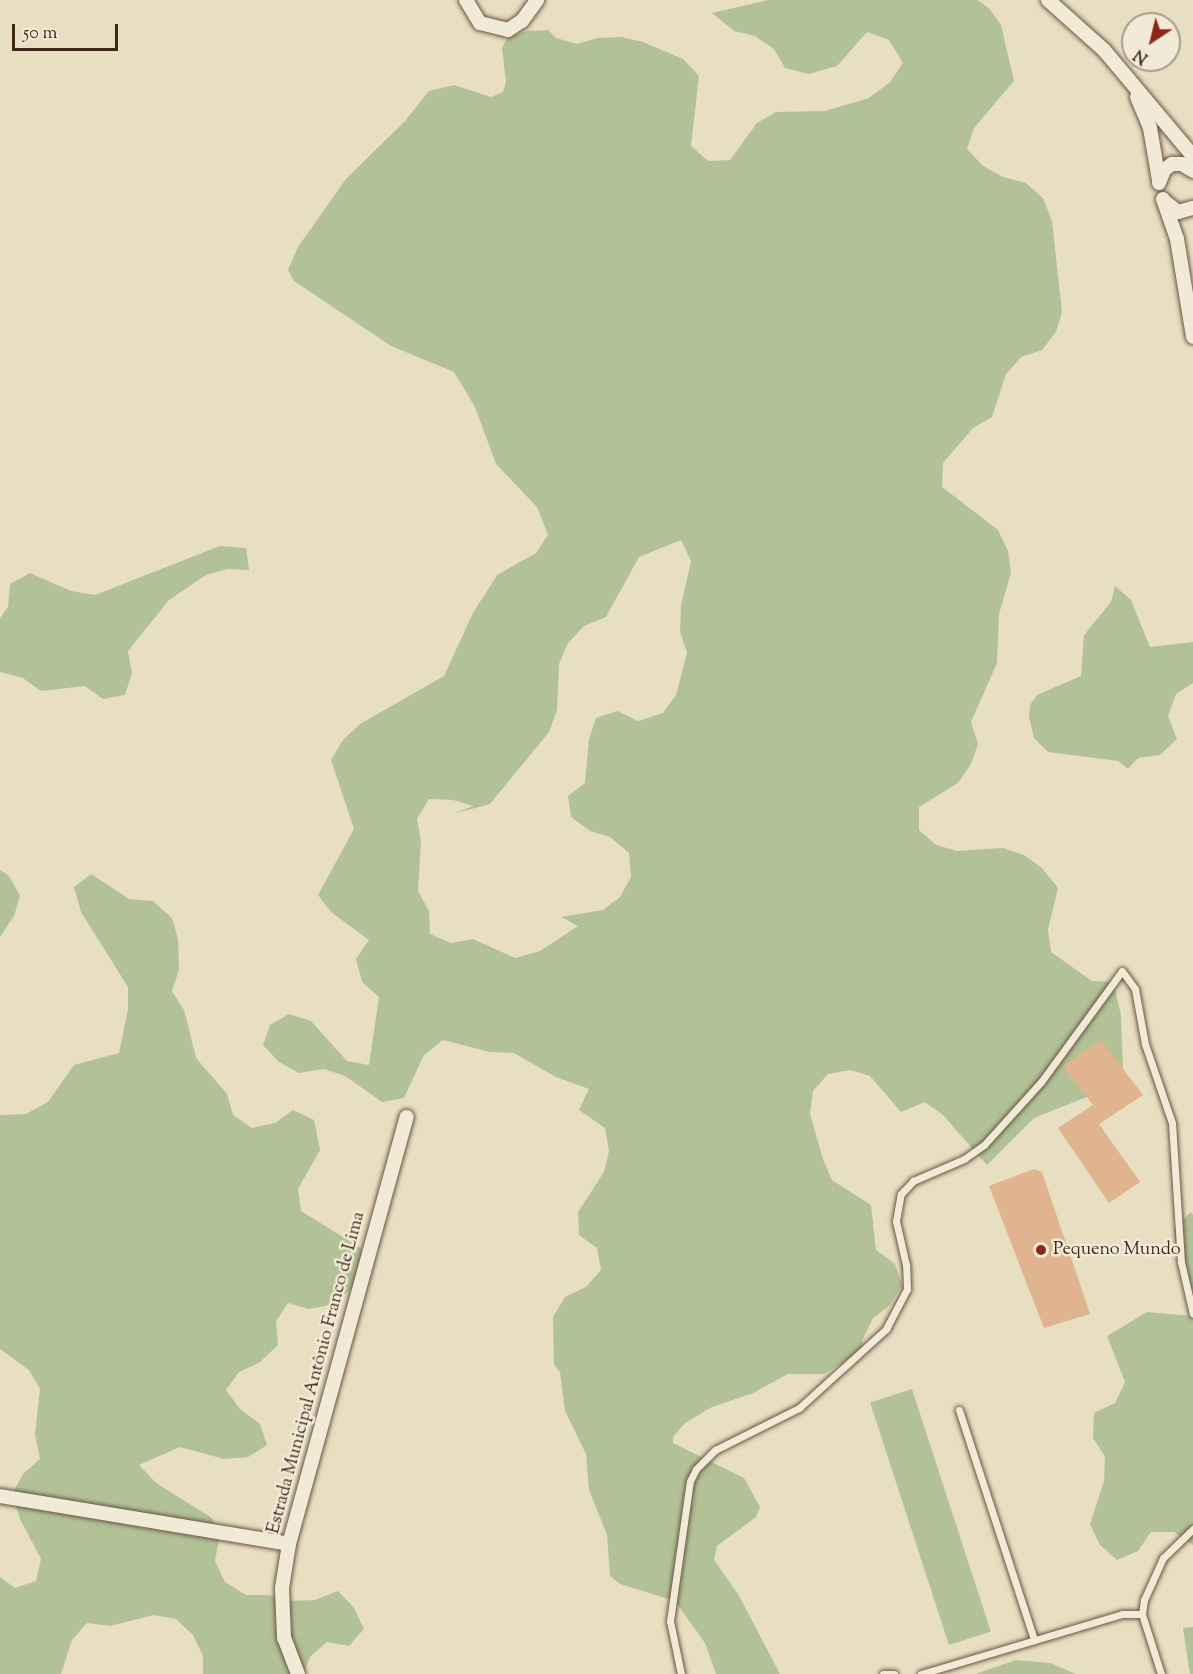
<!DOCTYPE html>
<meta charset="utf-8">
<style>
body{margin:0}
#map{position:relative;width:1193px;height:1674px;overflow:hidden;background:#e8dec1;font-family:"Sorts Mill Goudy",serif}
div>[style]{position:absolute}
.green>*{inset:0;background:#b2c296;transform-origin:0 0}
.building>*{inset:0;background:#e0b48f}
.roads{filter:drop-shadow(0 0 2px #6a5544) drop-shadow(0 0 2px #6a5544)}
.service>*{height:7px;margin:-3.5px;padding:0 3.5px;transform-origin:3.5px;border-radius:3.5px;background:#f0ead7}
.minor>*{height:14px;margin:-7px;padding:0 7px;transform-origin:7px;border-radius:7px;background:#f0ead7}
.dots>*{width:16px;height:16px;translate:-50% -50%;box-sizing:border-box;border:3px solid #f0ead7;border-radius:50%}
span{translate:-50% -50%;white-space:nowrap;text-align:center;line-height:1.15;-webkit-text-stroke:5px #f0ead7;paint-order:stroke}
.poi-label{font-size:18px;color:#40271a}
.left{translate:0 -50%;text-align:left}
.street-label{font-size:18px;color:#40271a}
.north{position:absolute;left:1121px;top:12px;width:60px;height:60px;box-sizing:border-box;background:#f0ead7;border:2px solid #aa9c8b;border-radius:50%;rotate:215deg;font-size:16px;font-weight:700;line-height:24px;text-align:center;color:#40271a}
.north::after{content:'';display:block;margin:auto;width:21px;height:27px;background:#8f2418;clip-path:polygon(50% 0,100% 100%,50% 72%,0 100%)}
.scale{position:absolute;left:12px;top:24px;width:106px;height:27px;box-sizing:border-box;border:3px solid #40271a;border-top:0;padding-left:8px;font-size:18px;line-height:21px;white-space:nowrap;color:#40271a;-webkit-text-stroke:4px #f0ead7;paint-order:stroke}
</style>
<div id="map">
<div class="green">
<div style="clip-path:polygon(evenodd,768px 0,977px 0,989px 8px,1001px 25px,1014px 81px,974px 128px,967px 149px,983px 166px,1003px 177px,1026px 183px,1043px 198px,1052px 221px,1062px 312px,1056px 332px,1042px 350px,1021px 357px,1006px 374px,992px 417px,973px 428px,943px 463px,942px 487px,998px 530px,1008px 551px,1011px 573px,999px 614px,997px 663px,971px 722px,978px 744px,971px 764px,958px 783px,919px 807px,919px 830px,936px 845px,957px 851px,1003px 848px,1024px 855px,1042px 868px,1058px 888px,1048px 930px,1051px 952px,1092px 981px,1113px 982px,1121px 1015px,1123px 1067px,1117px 1085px,1034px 1118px,987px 1165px,943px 1115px,925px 1102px,901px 1112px,870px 1076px,850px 1070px,828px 1074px,813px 1091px,810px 1114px,823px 1159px,832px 1180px,871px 1205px,876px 1250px,895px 1264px,902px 1285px,890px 1305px,873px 1318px,862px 1341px,864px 1349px,824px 1374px,788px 1374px,753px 1393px,712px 1407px,685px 1423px,673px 1437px,673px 1443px,744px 1478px,760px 1507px,756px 1517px,717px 1546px,714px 1560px,738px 1594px,780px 1674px,716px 1674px,705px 1643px,675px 1601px,620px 1584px,610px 1576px,607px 1535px,589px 1490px,586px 1454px,565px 1411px,560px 1372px,554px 1365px,553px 1317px,565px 1297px,586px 1287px,601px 1270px,597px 1248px,579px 1235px,578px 1212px,604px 1172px,609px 1151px,605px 1128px,579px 1110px,589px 1089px,556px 1077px,514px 1053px,490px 1052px,443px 1040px,424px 1055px,404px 1098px,382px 1102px,345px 1076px,324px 1069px,299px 1073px,279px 1062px,263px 1045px,270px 1025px,289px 1014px,311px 1021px,347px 1061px,369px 1065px,379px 997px,362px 982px,356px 959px,369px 940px,331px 912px,318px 895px,354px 829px,331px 760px,343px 740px,360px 724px,444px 676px,473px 613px,497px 575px,536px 553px,548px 535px,537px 507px,496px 464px,475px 407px,454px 372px,391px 346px,294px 281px,288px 270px,298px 247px,346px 179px,405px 121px,429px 91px,454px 85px,491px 97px,503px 92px,506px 82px,502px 48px,507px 38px,526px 31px,548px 30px,556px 38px,577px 44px,598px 38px,621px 37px,643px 42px,683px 59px,699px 76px,691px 146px,708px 161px,730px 160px,757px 123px,776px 112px,825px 111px,869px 98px,890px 82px,903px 63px,889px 40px,867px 32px,837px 66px,809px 74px,785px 68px,774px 49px,755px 36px,734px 31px,712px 13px,768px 0,681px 540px,691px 561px,681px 606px,680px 631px,687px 653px,676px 695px,663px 713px,638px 721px,617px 711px,596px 718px,589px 739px,585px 783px,568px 796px,571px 817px,590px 831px,610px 837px,629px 853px,631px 877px,620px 897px,603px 910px,561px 917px,578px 926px,540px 951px,515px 958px,473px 939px,451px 943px,430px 934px,429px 911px,418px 891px,421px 841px,417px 819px,429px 799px,453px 800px,473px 806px,453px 814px,490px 804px,549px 732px,557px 710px,559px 664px,568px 643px,584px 626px,606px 617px,639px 557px,681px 540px)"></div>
<div style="clip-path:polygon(220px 546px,246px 548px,249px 570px,228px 569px,206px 575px,169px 600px,128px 651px,132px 673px,125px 695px,103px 699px,85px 686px,41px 691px,23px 678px,0 672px,0 618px,8px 607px,10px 584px,30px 573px,71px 591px,95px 595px)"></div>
<div style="clip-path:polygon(1115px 586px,1131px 600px,1150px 647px,1193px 642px,1193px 683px,1176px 694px,1168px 716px,1177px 739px,1160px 755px,1138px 758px,1128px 769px,1118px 761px,1048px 752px,1034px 738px,1029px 718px,1030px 705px,1037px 695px,1081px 676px,1084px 635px,1111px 602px)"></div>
<div style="clip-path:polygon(0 870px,9px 876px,20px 896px,14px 916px,0 937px)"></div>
<div style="clip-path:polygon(91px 874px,129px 899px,153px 901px,172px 918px,178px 939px,179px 970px,172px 991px,184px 1010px,196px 1058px,227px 1094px,233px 1115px,252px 1128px,275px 1123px,293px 1110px,314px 1120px,320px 1150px,298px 1189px,301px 1211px,361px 1248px,365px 1270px,350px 1290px,331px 1305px,309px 1309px,288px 1303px,276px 1321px,278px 1345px,260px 1362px,239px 1372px,226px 1390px,240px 1409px,260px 1424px,267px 1445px,248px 1457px,224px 1459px,180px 1447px,139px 1465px,156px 1483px,212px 1518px,219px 1539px,215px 1561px,225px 1582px,246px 1595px,269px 1595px,289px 1601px,315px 1600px,338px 1591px,354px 1608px,364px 1629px,349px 1646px,327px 1642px,310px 1657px,303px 1674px,203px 1674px,203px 1656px,193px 1635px,176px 1619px,154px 1615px,110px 1626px,87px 1623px,72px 1640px,61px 1674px,0 1674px,0 1577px,15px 1588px,36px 1581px,41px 1559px,20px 1519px,12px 1494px,23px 1474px,40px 1459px,35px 1435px,40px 1389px,29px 1370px,0 1349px,0 1115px,26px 1114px,48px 1102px,74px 1065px,119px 1053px,128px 1009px,128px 987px,81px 912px,74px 887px)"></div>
<div style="clip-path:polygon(1191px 1212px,1193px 1215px,1193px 1291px,1176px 1252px,1174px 1228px)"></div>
<div style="clip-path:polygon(1147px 1312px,1193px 1316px,1193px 1545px,1174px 1532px,1151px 1532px,1138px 1551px,1117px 1560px,1100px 1545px,1090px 1524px,1104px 1481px,1105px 1457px,1093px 1438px,1094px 1413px,1115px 1403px,1125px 1382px,1107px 1336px)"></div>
<div style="left:912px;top:1389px;width:255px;height:44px;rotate:72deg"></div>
<div style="clip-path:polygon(1193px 1627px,1193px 1674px,1190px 1674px,1183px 1628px)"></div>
<div style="clip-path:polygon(1016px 1660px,1050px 1663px,1076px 1674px,975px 1674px)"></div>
</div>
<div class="building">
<div style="clip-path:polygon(1101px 1040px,1143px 1095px,1099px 1124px,1140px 1182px,1109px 1203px,1058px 1128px,1093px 1105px,1063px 1066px)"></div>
<div style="clip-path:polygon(1034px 1169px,1042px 1172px,1090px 1314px,1044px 1328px,989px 1186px)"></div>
</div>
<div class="roads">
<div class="service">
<div style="left:959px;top:1410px;width:242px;rotate:71.9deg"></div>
<div style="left:681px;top:1674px;width:54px;rotate:-101.7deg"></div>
<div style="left:670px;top:1621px;width:141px;rotate:-81.9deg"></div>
<div style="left:690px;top:1481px;width:13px;rotate:-63deg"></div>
<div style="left:696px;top:1469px;width:27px;rotate:-45deg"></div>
<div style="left:715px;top:1450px;width:94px;rotate:-26.6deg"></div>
<div style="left:799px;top:1408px;width:118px;rotate:-42.2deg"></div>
<div style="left:886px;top:1329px;width:45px;rotate:-62.3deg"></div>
<div style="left:907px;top:1289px;width:24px;rotate:-92deg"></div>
<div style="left:906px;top:1265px;width:45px;rotate:-102.8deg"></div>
<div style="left:896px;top:1221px;width:27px;rotate:-80deg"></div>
<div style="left:901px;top:1194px;width:18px;rotate:-47deg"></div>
<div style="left:913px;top:1181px;width:56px;rotate:-23.3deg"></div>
<div style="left:964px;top:1159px;width:24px;rotate:-35deg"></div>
<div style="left:984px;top:1145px;width:85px;rotate:-47.9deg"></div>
<div style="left:1041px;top:1082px;width:137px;rotate:-53.9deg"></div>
<div style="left:1122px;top:971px;width:22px;rotate:54deg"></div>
<div style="left:1135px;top:989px;width:56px;rotate:79.7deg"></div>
<div style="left:1145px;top:1044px;width:83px;rotate:71.1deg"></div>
<div style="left:1172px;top:1123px;width:139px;rotate:86.3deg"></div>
<div style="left:1181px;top:1262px;width:53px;rotate:77deg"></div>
<div style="left:883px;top:1674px;width:11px"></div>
<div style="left:921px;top:1674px;width:210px;rotate:-16.6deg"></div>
<div style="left:1122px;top:1614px;width:20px"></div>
<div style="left:1161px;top:1674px;width:63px;rotate:-107.6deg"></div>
<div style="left:1142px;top:1614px;width:14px;rotate:-82deg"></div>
<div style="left:1144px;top:1600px;width:46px;rotate:-65.7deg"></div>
<div style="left:1163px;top:1558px;width:42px;rotate:-44deg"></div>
</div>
<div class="minor">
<div style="left:466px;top:0;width:27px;rotate:59deg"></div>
<div style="left:480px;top:23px;width:29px;rotate:14deg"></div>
<div style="left:508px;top:30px;width:17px;rotate:-33deg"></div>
<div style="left:522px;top:21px;width:26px;rotate:-54deg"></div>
<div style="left:1048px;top:0;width:75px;rotate:41.8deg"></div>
<div style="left:1104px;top:50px;width:138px;rotate:50deg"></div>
<div style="left:1137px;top:97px;width:34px;rotate:67deg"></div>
<div style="left:1150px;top:128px;width:53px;rotate:80.2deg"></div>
<div style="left:1159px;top:183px;width:14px;rotate:-69deg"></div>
<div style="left:1164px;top:170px;width:10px;rotate:-37deg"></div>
<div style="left:1172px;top:164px;width:10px"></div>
<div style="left:1182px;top:164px;width:13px;rotate:32deg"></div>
<div style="left:1163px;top:199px;width:42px;rotate:70.7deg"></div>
<div style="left:1177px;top:239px;width:99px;rotate:80.7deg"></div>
<div style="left:1164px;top:201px;width:18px;rotate:38deg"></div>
<div style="left:1178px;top:212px;width:16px;rotate:-15deg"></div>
<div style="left:0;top:1496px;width:293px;rotate:9.4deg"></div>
<div style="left:298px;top:1674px;width:39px;rotate:-111deg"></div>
<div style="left:284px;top:1638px;width:50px;rotate:-92.3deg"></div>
<div style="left:282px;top:1588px;width:45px;rotate:-81deg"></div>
<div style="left:289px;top:1544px;width:443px;rotate:-74.6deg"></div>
</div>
</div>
<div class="dots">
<div style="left:1041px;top:1250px;background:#8f2418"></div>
</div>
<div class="poi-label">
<span class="left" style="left:1053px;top:1250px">Pequeno Mundo</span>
</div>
<div class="street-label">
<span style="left:317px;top:1373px;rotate:-75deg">Estrada Municipal Antônio Franco de Lima</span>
</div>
<div class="north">N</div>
<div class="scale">50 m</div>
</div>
